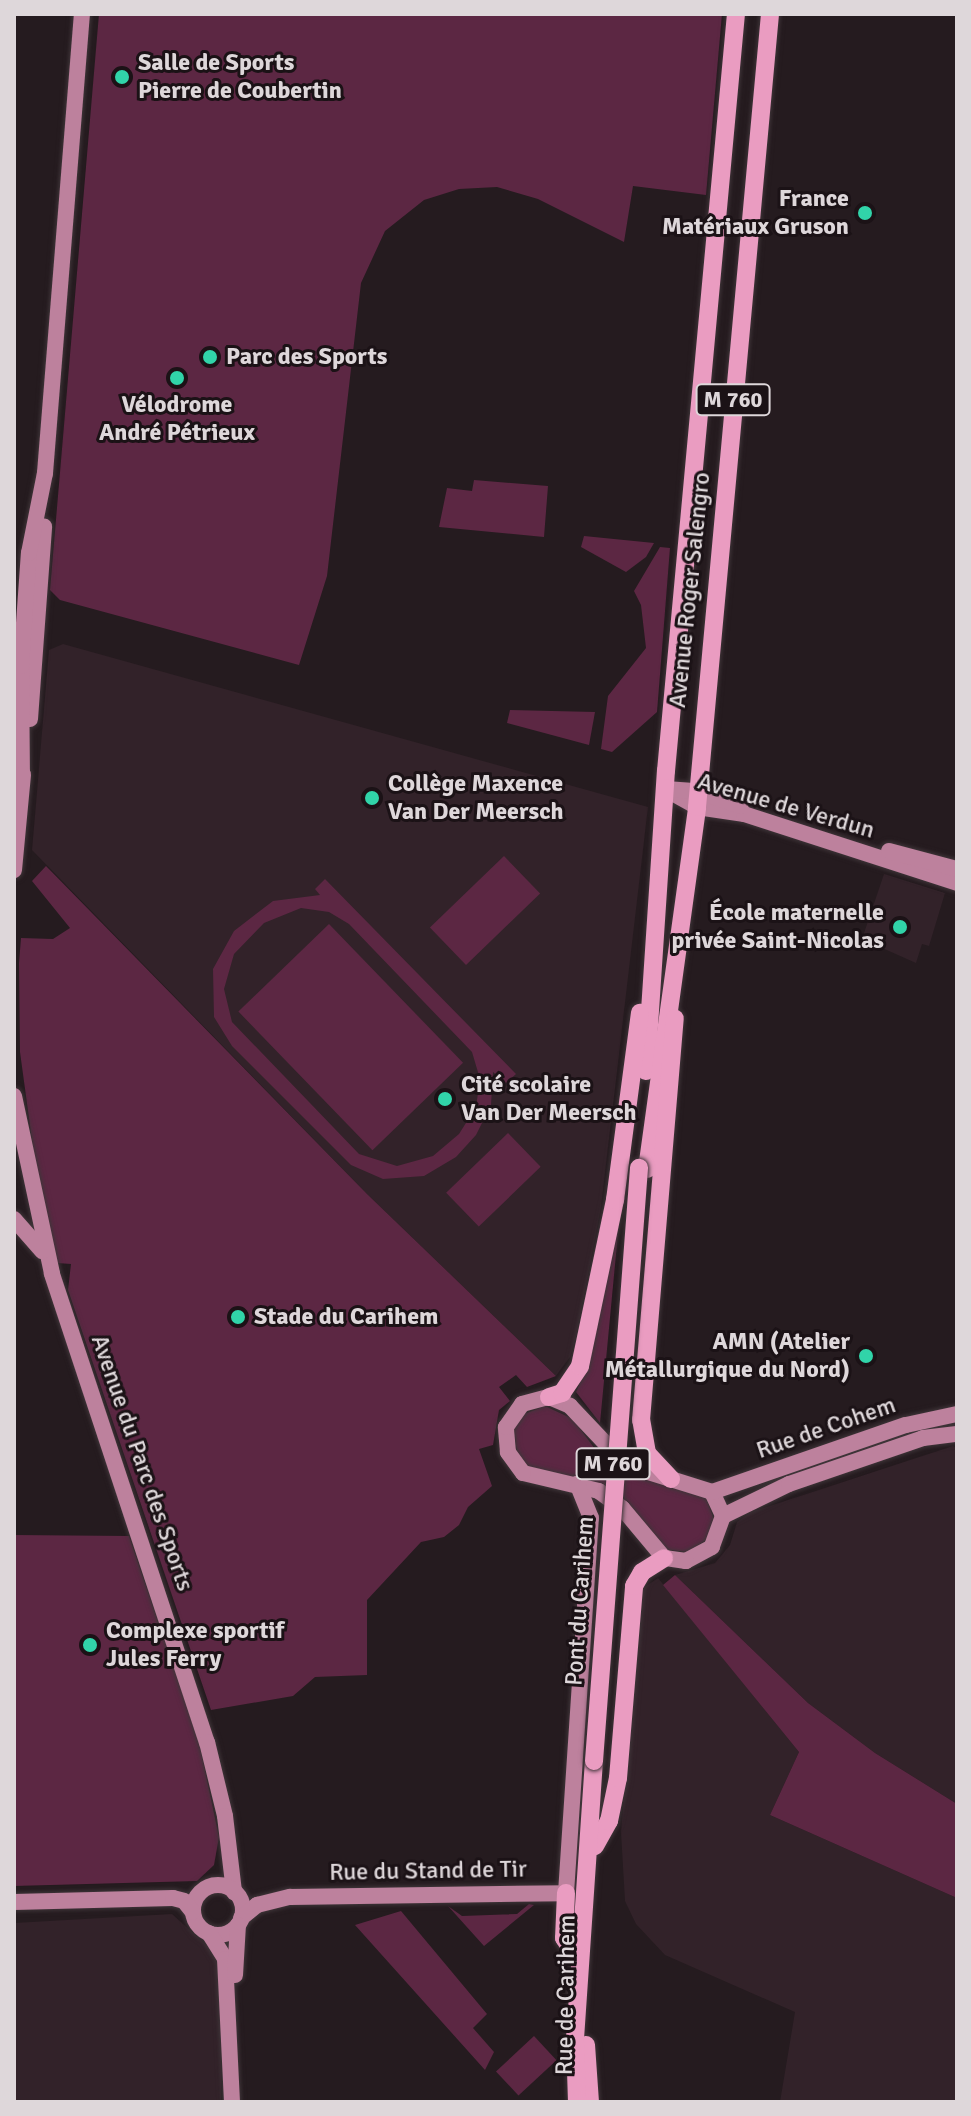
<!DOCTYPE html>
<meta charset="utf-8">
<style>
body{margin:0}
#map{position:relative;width:971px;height:2116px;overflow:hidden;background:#251b1f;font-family:Signika,sans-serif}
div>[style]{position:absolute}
.built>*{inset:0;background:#322229}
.green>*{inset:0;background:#5c2743;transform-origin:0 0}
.roads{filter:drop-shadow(0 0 2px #3f3539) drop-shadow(0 0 2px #3f3539)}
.secondary>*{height:16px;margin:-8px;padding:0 8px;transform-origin:8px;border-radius:8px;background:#bd819d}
.secondary>.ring{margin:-8px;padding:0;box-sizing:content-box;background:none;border:16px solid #bd819d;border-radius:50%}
.primary>*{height:18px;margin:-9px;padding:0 9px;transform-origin:9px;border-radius:9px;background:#ea9cc1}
.bridges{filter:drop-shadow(0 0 2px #3f3539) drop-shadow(0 0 2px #3f3539)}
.primary-bridge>*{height:18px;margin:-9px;padding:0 9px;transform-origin:9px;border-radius:9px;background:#ea9cc1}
.dots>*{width:22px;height:22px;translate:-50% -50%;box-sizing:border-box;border:4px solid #1b1216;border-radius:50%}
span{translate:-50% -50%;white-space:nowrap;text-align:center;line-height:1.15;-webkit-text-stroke:6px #1b1216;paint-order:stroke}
.shield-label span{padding:2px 6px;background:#1b1216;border:2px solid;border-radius:6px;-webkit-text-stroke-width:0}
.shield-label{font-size:22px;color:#ded7da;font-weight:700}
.poi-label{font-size:24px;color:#ded7da;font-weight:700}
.left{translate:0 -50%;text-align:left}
.right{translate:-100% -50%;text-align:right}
.street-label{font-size:24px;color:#ded7da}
.frame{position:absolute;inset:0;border:16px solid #ded7da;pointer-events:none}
</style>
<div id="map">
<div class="built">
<div style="clip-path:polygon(63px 644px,648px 807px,601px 1207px,576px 1337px,570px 1357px,556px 1376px,367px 1194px,32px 850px,49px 650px)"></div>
<div style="clip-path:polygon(884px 874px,945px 893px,929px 946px,922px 944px,916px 963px,862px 939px)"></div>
<div style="clip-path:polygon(953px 1446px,957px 1448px,957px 1804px,875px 1753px,808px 1703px,675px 1575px,715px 1563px,730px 1545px,737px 1522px,751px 1512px)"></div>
<div style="clip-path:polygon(658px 1578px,799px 1752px,770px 1815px,957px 1898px,957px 2102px,780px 2102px,795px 2012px,665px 1955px,636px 1924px,625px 1901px,621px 1832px,642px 1589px)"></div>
<div style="clip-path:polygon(172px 1914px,215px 1953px,221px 1979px,221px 2102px,14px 2102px,14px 1923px)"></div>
</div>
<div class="green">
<div style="clip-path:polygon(99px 14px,722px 14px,706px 195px,633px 186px,624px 242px,538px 199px,497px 187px,459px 189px,424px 200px,385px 231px,361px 283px,327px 576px,299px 665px,60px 600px,50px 590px)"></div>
<div style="clip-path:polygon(474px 480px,548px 486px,544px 537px,439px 527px,447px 488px,472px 491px)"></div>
<div style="clip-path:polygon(584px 536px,654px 543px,646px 557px,626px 572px,581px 547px)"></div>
<div style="clip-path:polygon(660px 547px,670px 548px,657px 712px,612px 752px,601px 749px,608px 696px,646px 648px,641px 605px,634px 591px)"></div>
<div style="clip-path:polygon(510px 710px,595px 712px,589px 745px,507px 723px)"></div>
<div style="left:504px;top:856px;width:52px;height:103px;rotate:46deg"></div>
<div style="clip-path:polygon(46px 866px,367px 1194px,556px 1376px,527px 1387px,516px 1375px,499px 1387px,510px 1401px,499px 1410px,493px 1445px,479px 1449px,492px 1486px,468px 1507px,459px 1525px,444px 1537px,421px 1542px,367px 1600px,367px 1675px,315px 1677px,293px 1696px,211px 1710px,68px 1290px,71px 1264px,57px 1263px,40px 1199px,20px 1052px,19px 963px,21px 938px,53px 939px,70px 928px,32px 881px)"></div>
<div style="clip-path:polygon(evenodd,325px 879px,516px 1074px,506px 1083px,493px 1072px,491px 1105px,476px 1135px,456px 1157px,424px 1176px,383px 1179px,351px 1165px,232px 1046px,214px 1017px,213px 969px,234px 931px,273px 901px,320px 895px,315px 889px,325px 879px,301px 908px,329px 912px,349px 924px,472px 1052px,480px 1079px,476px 1107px,459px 1134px,433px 1156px,397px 1166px,359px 1154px,232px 1022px,224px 989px,234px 954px,264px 923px,301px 908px)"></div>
<div style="left:329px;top:924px;width:193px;height:126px;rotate:46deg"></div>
<div style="left:508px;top:1133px;width:47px;height:86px;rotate:46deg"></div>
<div style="clip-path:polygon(620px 1212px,600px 1423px,576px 1392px,591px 1357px)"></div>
<div style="clip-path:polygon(545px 1406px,573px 1419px,606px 1464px,635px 1477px,705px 1495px,715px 1522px,711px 1537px,687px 1552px,662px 1549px,613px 1487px,527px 1466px,517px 1455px,514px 1427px,524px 1414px)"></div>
<div style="clip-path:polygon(14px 1535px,129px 1536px,199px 1742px,219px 1837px,214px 1865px,197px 1881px,14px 1886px)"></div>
<div style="clip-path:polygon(675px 1575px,808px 1703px,875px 1753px,957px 1804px,957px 1898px,770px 1815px,799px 1752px,663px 1585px)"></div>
<div style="clip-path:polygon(529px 1904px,534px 1905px,484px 1946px,448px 1906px,462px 1916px,517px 1914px)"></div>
<div style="clip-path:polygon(401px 1911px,487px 2014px,473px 2028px,494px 2052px,485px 2070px,355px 1925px)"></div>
<div style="left:534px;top:2036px;width:33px;height:52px;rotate:47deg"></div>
</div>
<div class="roads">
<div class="secondary">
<div style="left:30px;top:719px;width:193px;rotate:-85.8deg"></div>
<div style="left:22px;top:781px;width:115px;rotate:-90.5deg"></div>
<div style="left:21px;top:666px;width:113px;rotate:-86deg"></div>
<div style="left:29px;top:553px;width:82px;rotate:-78.7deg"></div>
<div style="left:45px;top:473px;width:460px;rotate:-85.4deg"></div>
<div style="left:665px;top:789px;width:37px;rotate:29deg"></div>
<div style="left:697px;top:807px;width:48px;rotate:8.5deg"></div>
<div style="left:744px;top:814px;width:224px;rotate:17.9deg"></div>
<div style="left:666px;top:789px;width:31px;rotate:4deg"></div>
<div style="left:697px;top:791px;width:46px;rotate:18.8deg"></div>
<div style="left:889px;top:851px;width:70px;rotate:14.8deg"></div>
<div style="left:14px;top:870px;width:96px;rotate:-84.6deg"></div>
<div style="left:14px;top:1096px;width:182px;rotate:77.9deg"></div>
<div style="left:52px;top:1274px;width:493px;rotate:71.7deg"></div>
<div style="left:207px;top:1742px;width:76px;rotate:76.3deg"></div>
<div style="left:225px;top:1816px;width:77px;rotate:83.2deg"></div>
<div style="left:14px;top:1219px;width:43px;rotate:48.8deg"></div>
<div style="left:549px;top:1397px;width:23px;rotate:23deg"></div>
<div style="left:570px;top:1406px;width:81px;rotate:46.5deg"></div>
<div style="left:626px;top:1465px;width:90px;rotate:17.4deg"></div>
<div style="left:712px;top:1492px;width:26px;rotate:65deg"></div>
<div style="left:723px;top:1516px;width:33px;rotate:110deg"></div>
<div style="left:712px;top:1547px;width:30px;rotate:152deg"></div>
<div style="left:686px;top:1561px;width:22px;rotate:-172deg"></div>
<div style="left:664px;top:1558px;width:65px;rotate:-130deg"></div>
<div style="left:622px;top:1508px;width:29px;rotate:-144deg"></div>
<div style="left:599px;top:1491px;width:78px;rotate:-166.7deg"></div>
<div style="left:523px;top:1473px;width:26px;rotate:-126deg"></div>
<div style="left:508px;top:1452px;width:25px;rotate:-95deg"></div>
<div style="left:506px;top:1427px;width:28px;rotate:-55deg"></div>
<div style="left:522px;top:1404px;width:28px;rotate:-15deg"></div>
<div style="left:712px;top:1492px;width:205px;rotate:-19.1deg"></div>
<div style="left:906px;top:1425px;width:52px;rotate:-12.2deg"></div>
<div style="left:723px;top:1516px;width:73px;rotate:-25.9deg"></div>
<div style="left:789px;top:1484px;width:142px;rotate:-18.9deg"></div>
<div style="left:923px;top:1438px;width:34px;rotate:-7deg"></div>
<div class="ring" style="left:193px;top:1885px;width:34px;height:34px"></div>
<div style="left:14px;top:1902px;width:159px;rotate:-1.4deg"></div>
<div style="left:173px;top:1898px;width:11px;rotate:15deg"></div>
<div style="left:184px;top:1901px;width:14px;rotate:51deg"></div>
<div style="left:241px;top:1918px;width:21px;rotate:-39deg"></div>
<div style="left:257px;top:1905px;width:34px;rotate:-14deg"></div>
<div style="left:290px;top:1897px;width:276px;rotate:-0.8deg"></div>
<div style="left:566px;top:1893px;width:376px;rotate:-86.2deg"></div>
<div style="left:591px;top:1518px;width:37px;rotate:-112deg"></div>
<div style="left:209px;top:1933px;width:31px;rotate:58deg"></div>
<div style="left:225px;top:1959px;width:143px;rotate:87.2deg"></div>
<div style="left:235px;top:1975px;width:50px;rotate:-86.6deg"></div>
</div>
<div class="primary">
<div style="left:646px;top:1071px;width:301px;rotate:-86.2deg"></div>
<div style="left:666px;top:771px;width:760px;rotate:-84.72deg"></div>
<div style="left:647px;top:1169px;width:365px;rotate:-82.1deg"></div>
<div style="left:697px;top:807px;width:796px;rotate:-84.74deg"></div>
<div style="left:549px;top:1397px;width:14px;rotate:-17deg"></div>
<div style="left:562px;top:1393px;width:32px;rotate:-56deg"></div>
<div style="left:580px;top:1366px;width:170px;rotate:-78.1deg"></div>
<div style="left:615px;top:1200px;width:189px;rotate:-82.4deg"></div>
<div style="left:671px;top:1479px;width:35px;rotate:-133deg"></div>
<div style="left:647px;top:1453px;width:34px;rotate:-100deg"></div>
<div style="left:641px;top:1420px;width:403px;rotate:-85.2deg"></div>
<div style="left:595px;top:1846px;width:29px;rotate:-61deg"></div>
<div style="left:609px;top:1821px;width:44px;rotate:-78.2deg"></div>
<div style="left:618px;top:1778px;width:193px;rotate:-85.2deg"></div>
<div style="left:634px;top:1586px;width:16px;rotate:-60deg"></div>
<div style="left:642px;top:1572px;width:26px;rotate:-32deg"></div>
<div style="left:566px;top:1893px;width:45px;rotate:92.5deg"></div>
<div style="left:564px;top:1938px;width:29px;rotate:56deg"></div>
<div style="left:586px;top:2045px;width:57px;rotate:86deg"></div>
<div style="left:577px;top:2102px;width:63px;rotate:-91.8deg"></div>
<div style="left:575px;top:2039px;width:279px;rotate:-86.1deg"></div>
</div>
</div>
<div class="bridges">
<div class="primary-bridge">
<div style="left:594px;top:1761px;width:595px;rotate:-85.66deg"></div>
</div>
</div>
<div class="dots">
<div style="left:122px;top:77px;background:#31d4a9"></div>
<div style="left:865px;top:213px;background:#31d4a9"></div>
<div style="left:210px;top:357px;background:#31d4a9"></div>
<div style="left:177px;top:378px;background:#31d4a9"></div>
<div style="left:372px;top:798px;background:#31d4a9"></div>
<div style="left:900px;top:927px;background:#31d4a9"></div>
<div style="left:445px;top:1099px;background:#31d4a9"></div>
<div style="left:238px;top:1317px;background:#31d4a9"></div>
<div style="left:866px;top:1356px;background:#31d4a9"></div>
<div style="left:90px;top:1645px;background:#31d4a9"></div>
</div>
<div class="shield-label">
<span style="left:733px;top:400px">M 760</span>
<span style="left:613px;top:1464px">M 760</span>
</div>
<div class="poi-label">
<span class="left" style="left:138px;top:77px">Salle de Sports<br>Pierre de Coubertin</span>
<span class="right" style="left:849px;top:213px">France<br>Matériaux Gruson</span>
<span class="left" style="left:226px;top:357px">Parc des Sports</span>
<span style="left:177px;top:419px">Vélodrome<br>André Pétrieux</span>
<span class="left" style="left:388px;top:798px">Collège Maxence<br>Van Der Meersch</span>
<span class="right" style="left:884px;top:927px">École maternelle<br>privée Saint-Nicolas</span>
<span class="left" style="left:461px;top:1099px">Cité scolaire<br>Van Der Meersch</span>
<span class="left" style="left:254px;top:1317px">Stade du Carihem</span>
<span class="right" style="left:850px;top:1356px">AMN (Atelier<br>Métallurgique du Nord)</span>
<span class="left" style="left:106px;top:1645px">Complexe sportif<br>Jules Ferry</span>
</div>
<div class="street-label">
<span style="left:690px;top:590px;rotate:-84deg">Avenue Roger Salengro</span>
<span style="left:786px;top:806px;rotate:16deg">Avenue de Verdun</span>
<span style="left:826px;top:1428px;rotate:-19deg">Rue de Cohem</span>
<span style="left:142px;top:1463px;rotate:71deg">Avenue du Parc des Sports</span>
<span style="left:580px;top:1601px;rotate:-86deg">Pont du Carihem</span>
<span style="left:428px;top:1871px;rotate:-1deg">Rue du Stand de Tir</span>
<span style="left:566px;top:1995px;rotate:-89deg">Rue de Carihem</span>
</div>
<div class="frame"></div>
</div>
